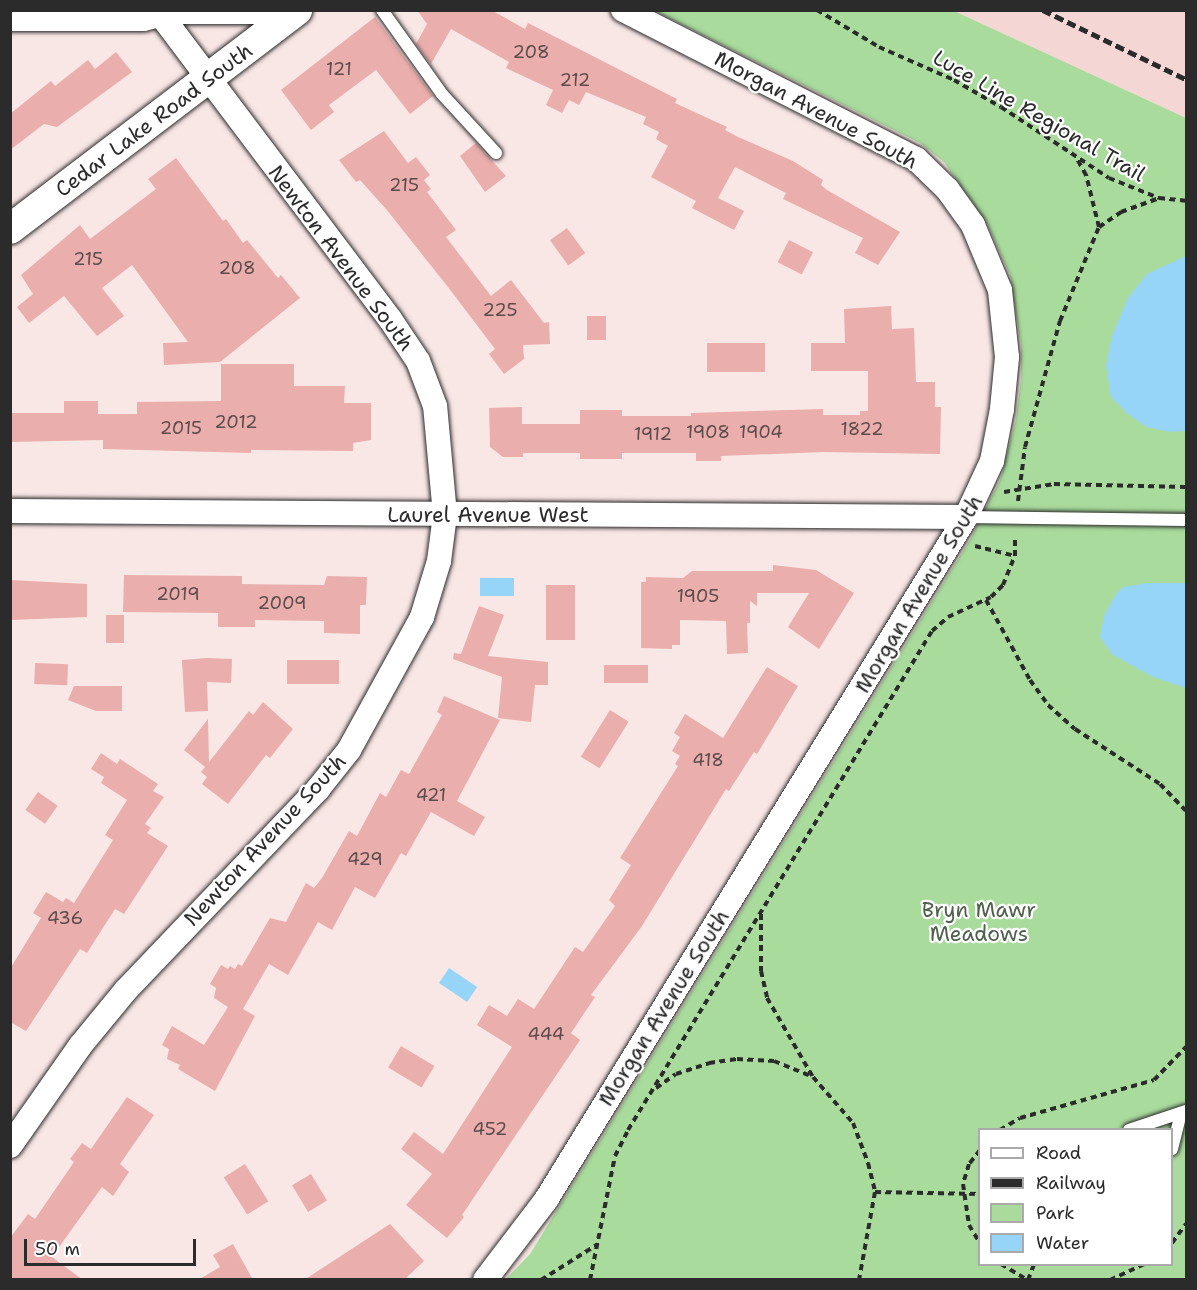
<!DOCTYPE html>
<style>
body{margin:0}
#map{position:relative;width:1197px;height:1290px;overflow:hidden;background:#f9e7e6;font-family:"Shantell Sans",sans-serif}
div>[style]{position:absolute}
.built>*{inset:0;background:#f4d6d5}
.green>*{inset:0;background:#a9db9c}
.water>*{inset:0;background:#97d5f8;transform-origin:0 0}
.building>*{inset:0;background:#eaaeac;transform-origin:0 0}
.path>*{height:4px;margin-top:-2px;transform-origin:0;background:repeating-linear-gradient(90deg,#2b2b2b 0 6px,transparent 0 10.5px)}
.roads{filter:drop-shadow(0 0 2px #2b2b2b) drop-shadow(0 0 2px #2b2b2b)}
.service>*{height:12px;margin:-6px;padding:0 6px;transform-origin:6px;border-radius:6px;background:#fff}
.minor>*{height:24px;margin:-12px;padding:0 12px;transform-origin:12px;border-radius:12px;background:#fff}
.tertiary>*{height:30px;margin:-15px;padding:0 15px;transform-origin:15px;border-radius:15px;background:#fff}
.rail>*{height:4.5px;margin-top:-2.25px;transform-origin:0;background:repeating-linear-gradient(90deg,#2b2b2b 0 9px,transparent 0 13.5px)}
span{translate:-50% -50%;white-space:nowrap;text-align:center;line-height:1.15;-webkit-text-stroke:4.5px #fff;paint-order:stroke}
.number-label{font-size:18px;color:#5b4c4b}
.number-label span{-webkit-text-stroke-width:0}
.street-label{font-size:21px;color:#2b2b2b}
.park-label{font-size:21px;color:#51604d}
.frame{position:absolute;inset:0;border:12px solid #2b2b2b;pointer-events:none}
.legend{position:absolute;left:978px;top:1128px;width:195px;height:138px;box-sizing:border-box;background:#fff;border:2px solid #aaa;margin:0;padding:8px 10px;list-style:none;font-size:18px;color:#2b2b2b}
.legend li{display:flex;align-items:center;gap:12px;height:30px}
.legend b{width:30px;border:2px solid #aaa}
.scale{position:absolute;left:24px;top:1239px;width:172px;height:27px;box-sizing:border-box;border:3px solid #2b2b2b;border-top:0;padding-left:8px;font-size:18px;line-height:21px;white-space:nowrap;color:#2b2b2b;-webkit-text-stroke:4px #fff;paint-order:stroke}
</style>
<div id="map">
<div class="built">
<div style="clip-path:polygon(954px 11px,1186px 11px,1186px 118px)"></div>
</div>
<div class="green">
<div style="clip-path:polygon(evenodd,655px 11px,954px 11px,1186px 118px,1186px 1279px,505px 1280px,530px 1254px,971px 538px,1000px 480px,1016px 419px,1021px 379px,1021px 345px,1010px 275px,988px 225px,944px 162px,920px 143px,655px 11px,980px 1130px,1172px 1130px,1172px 1264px,980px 1264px,980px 1130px)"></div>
</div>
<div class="water">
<div style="clip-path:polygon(1186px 256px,1186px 431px,1170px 432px,1147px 427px,1128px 414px,1111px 397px,1106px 366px,1112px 336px,1128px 298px,1147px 274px)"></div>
<div style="left:480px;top:578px;width:34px;height:18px"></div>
<div style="clip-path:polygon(1147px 583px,1186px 583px,1186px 688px,1153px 677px,1113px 655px,1100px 637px,1104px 616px,1116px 594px,1123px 587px)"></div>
<div style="left:449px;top:968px;width:34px;height:18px;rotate:34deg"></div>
</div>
<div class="building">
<div style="clip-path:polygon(417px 10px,491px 10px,525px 29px,528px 23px,677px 99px,675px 103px,727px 127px,725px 130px,738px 137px,793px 161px,823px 180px,821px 185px,827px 190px,900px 232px,878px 265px,855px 253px,863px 238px,783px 199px,786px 193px,735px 167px,718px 198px,744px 211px,734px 230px,692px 208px,696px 201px,651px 177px,668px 146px,656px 139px,659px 132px,643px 124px,646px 117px,586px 92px,579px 105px,569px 100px,562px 113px,546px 105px,553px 90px,506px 68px,509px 62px,451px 29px,431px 64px,416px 44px,427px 24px)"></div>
<div style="clip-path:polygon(375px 17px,433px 96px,410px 114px,376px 70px,329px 105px,334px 112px,311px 130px,281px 90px)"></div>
<div style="clip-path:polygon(116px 52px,132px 72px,57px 127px,44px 124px,10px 150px,10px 114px,51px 81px,55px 86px,88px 60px,95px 69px)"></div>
<div style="clip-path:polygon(384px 131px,408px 163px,416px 157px,430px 175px,424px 180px,431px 189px,427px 192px,456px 230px,446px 237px,491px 296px,511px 280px,544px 323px,549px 322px,550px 344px,523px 345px,524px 359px,504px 374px,489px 354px,495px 349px,448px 287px,386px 209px,360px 180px,356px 182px,339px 160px)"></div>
<div style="clip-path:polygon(476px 143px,506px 176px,485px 192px,460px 156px)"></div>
<div style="clip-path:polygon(176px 158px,223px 221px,226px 219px,243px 243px,247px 240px,278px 278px,281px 275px,300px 298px,220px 362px,164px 365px,163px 343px,188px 342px,132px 265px,102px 288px,124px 316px,97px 336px,64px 296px,29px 323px,17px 307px,33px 294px,21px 275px,80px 225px,90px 239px,156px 189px,148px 179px)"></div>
<div style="left:567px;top:228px;width:31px;height:21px;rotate:54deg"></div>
<div style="left:789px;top:240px;width:27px;height:25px;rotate:27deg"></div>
<div style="clip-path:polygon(891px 306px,892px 329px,914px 328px,916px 382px,935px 382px,935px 407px,941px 407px,940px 454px,823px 452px,721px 456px,721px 461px,696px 461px,696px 453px,622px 453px,622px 459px,580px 459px,580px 453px,523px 453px,523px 457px,503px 457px,490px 447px,489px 408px,522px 407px,522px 424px,580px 424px,580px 410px,622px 410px,622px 416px,691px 416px,691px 413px,823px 409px,823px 415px,860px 415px,860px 411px,868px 411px,868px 371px,811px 371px,811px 343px,845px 343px,844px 309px)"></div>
<div style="left:587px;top:316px;width:19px;height:24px"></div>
<div style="left:765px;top:343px;width:29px;height:58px;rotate:90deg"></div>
<div style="clip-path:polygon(221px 364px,294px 364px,294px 386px,345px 386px,344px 403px,371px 403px,371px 440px,353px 443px,353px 451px,251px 450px,251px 453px,103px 449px,103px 440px,10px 442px,10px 413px,64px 413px,64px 401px,98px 401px,98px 414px,137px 414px,137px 402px,221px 401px)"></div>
<div style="clip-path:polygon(773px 565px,816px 570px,854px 593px,819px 649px,788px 627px,809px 593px,757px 593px,757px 606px,750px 601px,750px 623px,747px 623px,748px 653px,727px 654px,726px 621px,680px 620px,680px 645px,672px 645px,672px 649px,641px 648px,641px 582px,646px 582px,646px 577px,683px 578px,692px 571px,773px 571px)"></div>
<div style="clip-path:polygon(124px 575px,242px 576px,242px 584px,324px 585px,327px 576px,367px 577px,366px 605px,360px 605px,360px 634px,324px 633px,324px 621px,255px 620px,255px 627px,218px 627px,218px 613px,123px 612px)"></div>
<div style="clip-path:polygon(10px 580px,87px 584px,87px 617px,10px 620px)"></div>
<div style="left:546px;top:585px;width:29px;height:55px"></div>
<div style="clip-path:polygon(479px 606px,504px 615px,488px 656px,548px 662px,548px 685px,535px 685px,531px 722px,498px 718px,502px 677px,453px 659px,454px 653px,461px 654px)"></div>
<div style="left:106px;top:615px;width:18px;height:28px"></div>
<div style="clip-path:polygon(207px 658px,232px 659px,231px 683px,207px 682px,208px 711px,185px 712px,182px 660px)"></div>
<div style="left:287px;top:660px;width:52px;height:24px"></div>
<div style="left:35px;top:663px;width:33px;height:21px;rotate:2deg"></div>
<div style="left:604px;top:665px;width:44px;height:18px"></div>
<div style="clip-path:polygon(767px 667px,798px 686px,757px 754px,754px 752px,729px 791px,726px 789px,642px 926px,591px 995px,595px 997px,571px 1033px,580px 1040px,462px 1215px,464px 1217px,447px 1238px,406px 1205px,432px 1174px,401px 1149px,414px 1132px,443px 1154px,512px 1047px,477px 1025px,489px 1005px,507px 1016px,518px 999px,534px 1009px,575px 947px,583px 952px,615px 906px,609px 900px,631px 865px,620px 858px,678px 766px,675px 764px,680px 756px,672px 751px,680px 737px,674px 733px,685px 714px,723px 738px)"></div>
<div style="clip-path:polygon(74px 686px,122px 686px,122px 711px,96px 711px,68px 700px)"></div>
<div style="clip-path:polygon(444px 696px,500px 720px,457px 801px,485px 817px,474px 836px,431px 812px,406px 856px,401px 853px,375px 898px,355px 887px,332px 930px,318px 922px,288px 975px,269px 964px,243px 1009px,255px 1016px,215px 1091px,178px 1069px,180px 1065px,167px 1059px,169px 1049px,162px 1045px,172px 1026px,204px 1045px,228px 1007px,214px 998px,216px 988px,210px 984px,221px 965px,228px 969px,230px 966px,235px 969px,238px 964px,242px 966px,270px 918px,286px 922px,306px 883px,314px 888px,322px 878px,349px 831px,357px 836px,380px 793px,386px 797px,401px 770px,409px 774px,442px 715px,437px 712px)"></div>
<div style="clip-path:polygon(263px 702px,293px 729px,270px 758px,266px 755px,228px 804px,202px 784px,207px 777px,201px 772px,205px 767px,184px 750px,208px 719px,209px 762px,249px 711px,253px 715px)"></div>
<div style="left:610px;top:710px;width:22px;height:55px;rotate:32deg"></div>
<div style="clip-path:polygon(101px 753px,117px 764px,120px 759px,158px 784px,153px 791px,164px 797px,145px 824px,151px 828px,147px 833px,168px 846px,124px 914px,115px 909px,87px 953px,80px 949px,26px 1031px,10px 1022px,10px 969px,41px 918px,33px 913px,46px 892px,63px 902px,66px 898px,74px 903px,113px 840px,105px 835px,127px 800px,101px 783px,104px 777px,91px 769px)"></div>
<div style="left:38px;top:792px;width:24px;height:22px;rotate:35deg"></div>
<div style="left:401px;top:1046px;width:39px;height:25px;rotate:31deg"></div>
<div style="clip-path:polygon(127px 1097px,154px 1115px,120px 1164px,129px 1172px,113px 1196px,102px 1187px,52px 1257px,83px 1280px,10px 1280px,10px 1238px,28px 1214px,35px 1219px,74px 1162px,70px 1159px,82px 1143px,91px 1149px)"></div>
<div style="left:245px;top:1164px;width:44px;height:25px;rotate:58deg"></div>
<div style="left:311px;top:1174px;width:31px;height:22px;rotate:59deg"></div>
<div style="clip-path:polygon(390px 1224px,424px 1261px,404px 1280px,304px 1280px)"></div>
<div style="clip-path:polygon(233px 1244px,253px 1280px,198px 1280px,220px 1267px,213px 1255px)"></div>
</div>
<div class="path">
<div style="left:817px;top:10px;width:72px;rotate:30.8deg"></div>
<div style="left:879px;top:47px;width:82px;rotate:23.7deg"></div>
<div style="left:954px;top:80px;width:54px;rotate:29.9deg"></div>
<div style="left:1001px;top:107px;width:129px;rotate:33.3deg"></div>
<div style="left:1109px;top:178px;width:54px;rotate:21.8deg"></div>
<div style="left:1159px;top:198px;width:27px;rotate:6deg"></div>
<div style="left:1099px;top:227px;width:27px;rotate:-34deg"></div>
<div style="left:1121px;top:212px;width:38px;rotate:-20deg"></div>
<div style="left:1004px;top:492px;width:51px;rotate:-9.1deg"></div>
<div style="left:1054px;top:484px;width:132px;rotate:1.3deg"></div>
<div style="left:1018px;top:501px;width:54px;rotate:-82.6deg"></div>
<div style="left:1025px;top:447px;width:131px;rotate:-74.5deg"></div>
<div style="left:1060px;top:321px;width:102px;rotate:-67.5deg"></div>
<div style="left:1099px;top:227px;width:54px;rotate:-104deg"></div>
<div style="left:1086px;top:175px;width:18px;rotate:-119deg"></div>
<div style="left:975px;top:546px;width:41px;rotate:14deg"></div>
<div style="left:986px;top:600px;width:91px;rotate:61.2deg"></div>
<div style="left:1030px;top:680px;width:31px;rotate:54deg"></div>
<div style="left:1048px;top:705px;width:36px;rotate:42deg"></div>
<div style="left:1075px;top:729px;width:101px;rotate:32.9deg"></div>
<div style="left:1160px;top:784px;width:37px;rotate:46deg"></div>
<div style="left:761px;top:914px;width:57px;rotate:90deg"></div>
<div style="left:761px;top:971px;width:28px;rotate:77deg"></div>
<div style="left:767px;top:998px;width:91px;rotate:59.8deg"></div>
<div style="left:813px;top:1077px;width:61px;rotate:49deg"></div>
<div style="left:853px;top:1123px;width:43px;rotate:69.4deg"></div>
<div style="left:868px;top:1163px;width:30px;rotate:76deg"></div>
<div style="left:875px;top:1192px;width:89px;rotate:100.3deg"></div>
<div style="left:656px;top:1088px;width:24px;rotate:-35deg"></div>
<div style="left:676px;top:1074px;width:35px;rotate:-18deg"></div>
<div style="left:709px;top:1063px;width:28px;rotate:-8deg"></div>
<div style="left:737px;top:1059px;width:37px;rotate:3deg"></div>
<div style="left:774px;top:1061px;width:42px;rotate:22.3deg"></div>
<div style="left:1000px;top:1130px;width:23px;rotate:-31deg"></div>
<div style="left:1020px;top:1118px;width:139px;rotate:-15.8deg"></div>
<div style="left:1154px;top:1080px;width:46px;rotate:-45.9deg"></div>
<div style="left:980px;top:1150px;width:18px;rotate:128deg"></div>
<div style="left:969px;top:1164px;width:21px;rotate:107deg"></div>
<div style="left:963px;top:1184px;width:41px;rotate:81.7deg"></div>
<div style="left:969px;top:1225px;width:21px;rotate:59deg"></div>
<div style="left:875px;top:1192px;width:105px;rotate:1.1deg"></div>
<div style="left:1172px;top:1243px;width:24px;rotate:-54deg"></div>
<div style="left:1001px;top:1264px;width:31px;rotate:31deg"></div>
<div style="left:541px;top:1280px;width:67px;rotate:-32.3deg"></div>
<div style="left:590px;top:1280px;width:126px;rotate:-78.6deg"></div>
<div style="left:615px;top:1156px;width:29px;rotate:-63deg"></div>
<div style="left:628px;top:1130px;width:584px;rotate:-58.65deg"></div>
<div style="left:932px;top:631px;width:21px;rotate:-41deg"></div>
<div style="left:948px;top:617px;width:47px;rotate:-24.9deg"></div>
<div style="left:991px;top:597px;width:17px;rotate:-45deg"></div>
<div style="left:1003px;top:585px;width:31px;rotate:-68deg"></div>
<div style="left:1015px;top:556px;width:21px;rotate:-90deg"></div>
<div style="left:1028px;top:1280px;width:17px;rotate:-69deg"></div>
<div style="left:1110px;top:1280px;width:38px;rotate:-25deg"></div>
</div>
<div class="roads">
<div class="service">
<div style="left:382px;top:10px;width:103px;rotate:54.5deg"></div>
<div style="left:442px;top:94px;width:80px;rotate:47.5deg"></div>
<div style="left:966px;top:517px;width:220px;rotate:0.8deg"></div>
<div style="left:1129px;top:1130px;width:60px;rotate:-18.4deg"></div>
<div style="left:1172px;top:1149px;width:37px;rotate:-76deg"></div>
</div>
<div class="minor">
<div style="left:10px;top:19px;width:133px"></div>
<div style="left:143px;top:19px;width:30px;rotate:-14deg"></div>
<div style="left:172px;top:12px;width:123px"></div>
<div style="left:10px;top:511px;width:956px;rotate:0.36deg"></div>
<div style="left:10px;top:1146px;width:122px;rotate:-55deg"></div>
<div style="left:80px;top:1046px;width:72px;rotate:-50.6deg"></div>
<div style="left:126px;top:990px;width:278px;rotate:-46.3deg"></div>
<div style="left:318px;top:789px;width:50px;rotate:-51.5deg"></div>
<div style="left:349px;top:750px;width:152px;rotate:-61.2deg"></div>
<div style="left:422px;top:617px;width:59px;rotate:-73.1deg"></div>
<div style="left:439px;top:561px;width:46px;rotate:-82.6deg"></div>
<div style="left:445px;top:515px;width:109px;rotate:-95.2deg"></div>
<div style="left:435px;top:406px;width:48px;rotate:-110.7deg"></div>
<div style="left:418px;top:361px;width:50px;rotate:-123.7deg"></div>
<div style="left:390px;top:319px;width:387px;rotate:-127deg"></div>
<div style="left:485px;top:1280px;width:101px;rotate:-52.7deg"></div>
<div style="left:546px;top:1200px;width:802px;rotate:-58.41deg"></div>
<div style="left:966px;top:517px;width:62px;rotate:-65.1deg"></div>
<div style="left:992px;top:461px;width:53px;rotate:-79.1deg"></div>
<div style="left:1002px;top:409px;width:52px;rotate:-84.5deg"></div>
<div style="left:1007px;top:357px;width:67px;rotate:-96deg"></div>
<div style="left:1000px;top:290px;width:70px;rotate:-112.6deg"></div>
<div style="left:973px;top:225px;width:44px;rotate:-125.8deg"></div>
<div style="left:947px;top:189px;width:43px;rotate:-135.9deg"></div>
<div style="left:916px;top:159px;width:329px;rotate:-153deg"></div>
</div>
<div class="tertiary">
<div style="left:10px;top:229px;width:361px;rotate:-37.3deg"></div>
</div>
</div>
<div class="rail">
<div style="left:1043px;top:10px;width:159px;rotate:25.8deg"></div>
</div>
<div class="number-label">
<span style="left:531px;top:52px">208</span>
<span style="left:339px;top:69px">121</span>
<span style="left:575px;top:80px">212</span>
<span style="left:404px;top:185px">215</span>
<span style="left:88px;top:259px">215</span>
<span style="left:237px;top:268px">208</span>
<span style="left:500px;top:310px">225</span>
<span style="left:236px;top:422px">2012</span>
<span style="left:181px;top:428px">2015</span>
<span style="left:862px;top:429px">1822</span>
<span style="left:708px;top:432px">1908</span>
<span style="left:761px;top:432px">1904</span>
<span style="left:653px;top:434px">1912</span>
<span style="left:178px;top:594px">2019</span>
<span style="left:698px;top:596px">1905</span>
<span style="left:282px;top:603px">2009</span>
<span style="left:708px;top:760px">418</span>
<span style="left:431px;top:795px">421</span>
<span style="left:365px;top:859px">429</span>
<span style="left:65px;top:918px">436</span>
<span style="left:546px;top:1034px">444</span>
<span style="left:490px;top:1129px">452</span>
</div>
<div class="street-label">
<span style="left:816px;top:110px;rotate:28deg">Morgan Avenue South</span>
<span style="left:1039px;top:116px;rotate:30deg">Luce Line Regional Trail</span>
<span style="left:154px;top:120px;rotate:-37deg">Cedar Lake Road South</span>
<span style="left:341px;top:258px;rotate:53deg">Newton Avenue South</span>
<span style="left:488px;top:515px">Laurel Avenue West</span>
<span style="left:919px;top:594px;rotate:-59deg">Morgan Avenue South</span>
<span style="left:265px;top:840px;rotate:-47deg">Newton Avenue South</span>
<span style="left:664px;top:1008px;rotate:-58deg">Morgan Avenue South</span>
</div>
<div class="park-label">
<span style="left:979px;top:922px">Bryn Mawr<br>Meadows</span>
</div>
<div class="frame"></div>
<ul class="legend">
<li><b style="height:8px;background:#fff"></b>Road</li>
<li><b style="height:8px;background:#2b2b2b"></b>Railway</li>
<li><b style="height:16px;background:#a9db9c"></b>Park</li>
<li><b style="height:16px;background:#97d5f8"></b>Water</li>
</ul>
<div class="scale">50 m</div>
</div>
